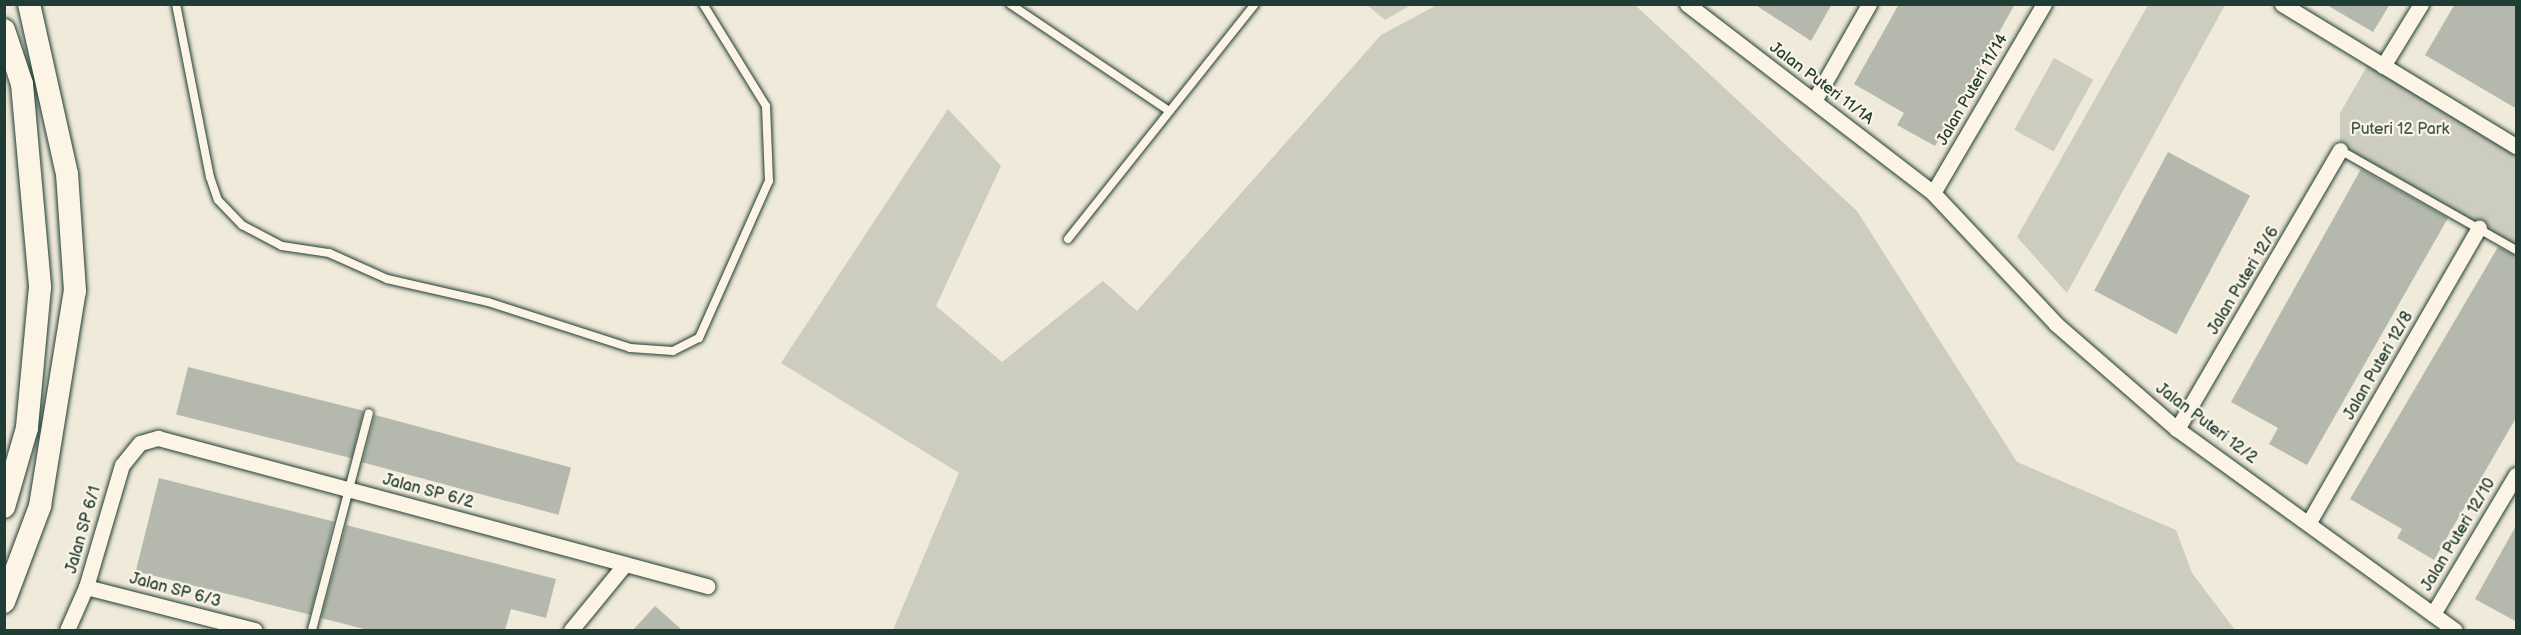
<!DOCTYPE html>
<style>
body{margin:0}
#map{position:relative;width:2521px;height:635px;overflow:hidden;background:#efeada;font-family:"Balsamiq Sans",sans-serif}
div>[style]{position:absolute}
.green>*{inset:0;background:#cccdbf;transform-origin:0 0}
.building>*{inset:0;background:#b5b9ad;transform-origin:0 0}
.roads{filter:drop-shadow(0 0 2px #1f3d34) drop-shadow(0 0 2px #1f3d34)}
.lane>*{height:8px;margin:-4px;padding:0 4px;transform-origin:4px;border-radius:4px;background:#fcf5e5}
.street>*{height:15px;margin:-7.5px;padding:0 7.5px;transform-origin:7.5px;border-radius:7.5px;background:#fcf5e5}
.secondary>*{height:22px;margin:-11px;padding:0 11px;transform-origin:11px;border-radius:11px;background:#fcf5e5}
span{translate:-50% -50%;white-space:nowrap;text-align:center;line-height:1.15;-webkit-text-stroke:4.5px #fcf5e5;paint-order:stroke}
.street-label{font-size:16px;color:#1f3d34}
.park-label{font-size:16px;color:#425a50}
.frame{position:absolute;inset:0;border:6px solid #1f3d34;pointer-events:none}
</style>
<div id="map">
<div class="green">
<div style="clip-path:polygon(1367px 5px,1411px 5px,1385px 20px)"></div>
<div style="clip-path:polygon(1437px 5px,1635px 5px,1857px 211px,2017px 462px,2176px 530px,2192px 573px,2235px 630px,893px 630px,959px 473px,781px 363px,948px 109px,1001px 166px,936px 306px,1002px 362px,1103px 281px,1137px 311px,1381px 35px)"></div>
<div style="clip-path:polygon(2148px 5px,2225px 5px,2067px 293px,2017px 237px)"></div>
<div style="left:2054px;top:58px;width:45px;height:82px;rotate:29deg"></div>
<div style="clip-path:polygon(2370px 61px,2516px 146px,2516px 250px,2340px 150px,2340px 113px)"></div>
</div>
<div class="building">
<div style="clip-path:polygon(1754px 4px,1832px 4px,1811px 41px)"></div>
<div style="clip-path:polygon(1899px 4px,2015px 4px,1935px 146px,1897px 125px,1904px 113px,1854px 84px)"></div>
<div style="clip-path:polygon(2325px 4px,2390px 4px,2373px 32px)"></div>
<div style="clip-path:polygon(2455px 4px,2517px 4px,2517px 109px,2425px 55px)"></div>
<div style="left:2168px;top:152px;width:93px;height:157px;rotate:28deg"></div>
<div style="clip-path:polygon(2361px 169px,2448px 218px,2307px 465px,2269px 444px,2278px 428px,2231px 402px)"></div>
<div style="clip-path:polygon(2498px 247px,2517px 256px,2517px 416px,2434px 560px,2397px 538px,2402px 529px,2350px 499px)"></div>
<div style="left:188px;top:367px;width:181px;height:49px;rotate:14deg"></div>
<div style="left:375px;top:415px;width:203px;height:49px;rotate:15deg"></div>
<div style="left:159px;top:478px;width:180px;height:96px;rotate:14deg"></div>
<div style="clip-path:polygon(2517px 524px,2517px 622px,2475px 599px)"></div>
<div style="clip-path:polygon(346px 525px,556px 579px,546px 618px,511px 609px,505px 630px,368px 630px,321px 618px)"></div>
<div style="clip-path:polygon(655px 606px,682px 630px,633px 630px)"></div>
</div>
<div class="roads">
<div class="lane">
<div style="left:176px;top:4px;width:176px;rotate:78.9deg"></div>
<div style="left:210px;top:177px;width:24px;rotate:71deg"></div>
<div style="left:218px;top:200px;width:35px;rotate:46deg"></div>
<div style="left:242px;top:225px;width:45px;rotate:27.7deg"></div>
<div style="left:282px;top:246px;width:48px;rotate:8.5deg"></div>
<div style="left:329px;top:253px;width:64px;rotate:24.1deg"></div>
<div style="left:387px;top:279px;width:104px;rotate:12.8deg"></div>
<div style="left:488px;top:302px;width:149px;rotate:17.9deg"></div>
<div style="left:630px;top:348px;width:43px;rotate:4deg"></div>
<div style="left:673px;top:351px;width:29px;rotate:-27deg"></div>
<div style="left:699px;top:338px;width:172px;rotate:-66deg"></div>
<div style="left:769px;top:181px;width:75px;rotate:-92.3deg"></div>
<div style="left:766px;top:106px;width:120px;rotate:-121.7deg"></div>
<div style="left:1010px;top:4px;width:190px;rotate:33.9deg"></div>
<div style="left:2340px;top:150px;width:202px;rotate:29.6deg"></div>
<div style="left:1068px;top:239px;width:300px;rotate:-51.5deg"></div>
<div style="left:312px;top:630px;width:224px;rotate:-75.3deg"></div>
</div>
<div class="street">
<div style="left:1687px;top:4px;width:310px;rotate:37.5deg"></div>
<div style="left:1933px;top:193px;width:180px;rotate:46.8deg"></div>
<div style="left:2056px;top:324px;width:160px;rotate:41deg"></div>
<div style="left:2177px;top:429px;width:343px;rotate:35.9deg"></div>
<div style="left:2282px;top:4px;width:274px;rotate:31.3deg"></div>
<div style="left:2383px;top:66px;width:73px;rotate:-58.5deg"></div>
<div style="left:1814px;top:101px;width:112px;rotate:-60.4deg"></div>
<div style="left:1933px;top:193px;width:219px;rotate:-59.6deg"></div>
<div style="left:2177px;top:429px;width:323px;rotate:-59.7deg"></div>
<div style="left:2309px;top:522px;width:340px;rotate:-60deg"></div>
<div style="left:86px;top:587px;width:174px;rotate:14.3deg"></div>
<div style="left:2433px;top:614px;width:162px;rotate:-59.2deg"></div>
<div style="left:67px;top:630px;width:47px;rotate:-66.2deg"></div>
<div style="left:86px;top:587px;width:127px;rotate:-73.6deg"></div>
<div style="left:122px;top:465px;width:28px;rotate:-51deg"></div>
<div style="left:140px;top:443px;width:19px;rotate:-16deg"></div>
<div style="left:158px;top:438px;width:569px;rotate:15.09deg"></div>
<div style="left:571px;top:630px;width:85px;rotate:-50.7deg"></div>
</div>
<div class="secondary">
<div style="left:4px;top:30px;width:57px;rotate:71.6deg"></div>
<div style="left:22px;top:84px;width:204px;rotate:84.9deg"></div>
<div style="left:40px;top:287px;width:142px;rotate:95.3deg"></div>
<div style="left:27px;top:428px;width:82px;rotate:106.2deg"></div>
<div style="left:4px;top:602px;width:103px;rotate:-69.4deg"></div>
<div style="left:40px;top:506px;width:218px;rotate:-80.8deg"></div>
<div style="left:75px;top:291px;width:117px;rotate:-93.9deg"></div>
<div style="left:67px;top:174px;width:174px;rotate:-102.6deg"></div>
</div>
</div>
<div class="street-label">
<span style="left:1821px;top:84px;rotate:37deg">Jalan Puteri 11/1A</span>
<span style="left:1973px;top:90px;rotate:-60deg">Jalan Puteri 11/14</span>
<span style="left:2244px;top:281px;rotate:-59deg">Jalan Puteri 12/6</span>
<span style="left:2379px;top:366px;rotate:-60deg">Jalan Puteri 12/8</span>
<span style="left:2206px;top:424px;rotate:37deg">Jalan Puteri 12/2</span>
<span style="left:428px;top:492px;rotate:15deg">Jalan SP 6/2</span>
<span style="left:84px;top:530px;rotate:-74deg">Jalan SP 6/1</span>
<span style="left:2459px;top:535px;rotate:-59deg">Jalan Puteri 12/10</span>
<span style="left:175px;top:591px;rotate:15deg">Jalan SP 6/3</span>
</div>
<div class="park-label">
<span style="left:2400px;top:130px">Puteri 12 Park</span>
</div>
<div class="frame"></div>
</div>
